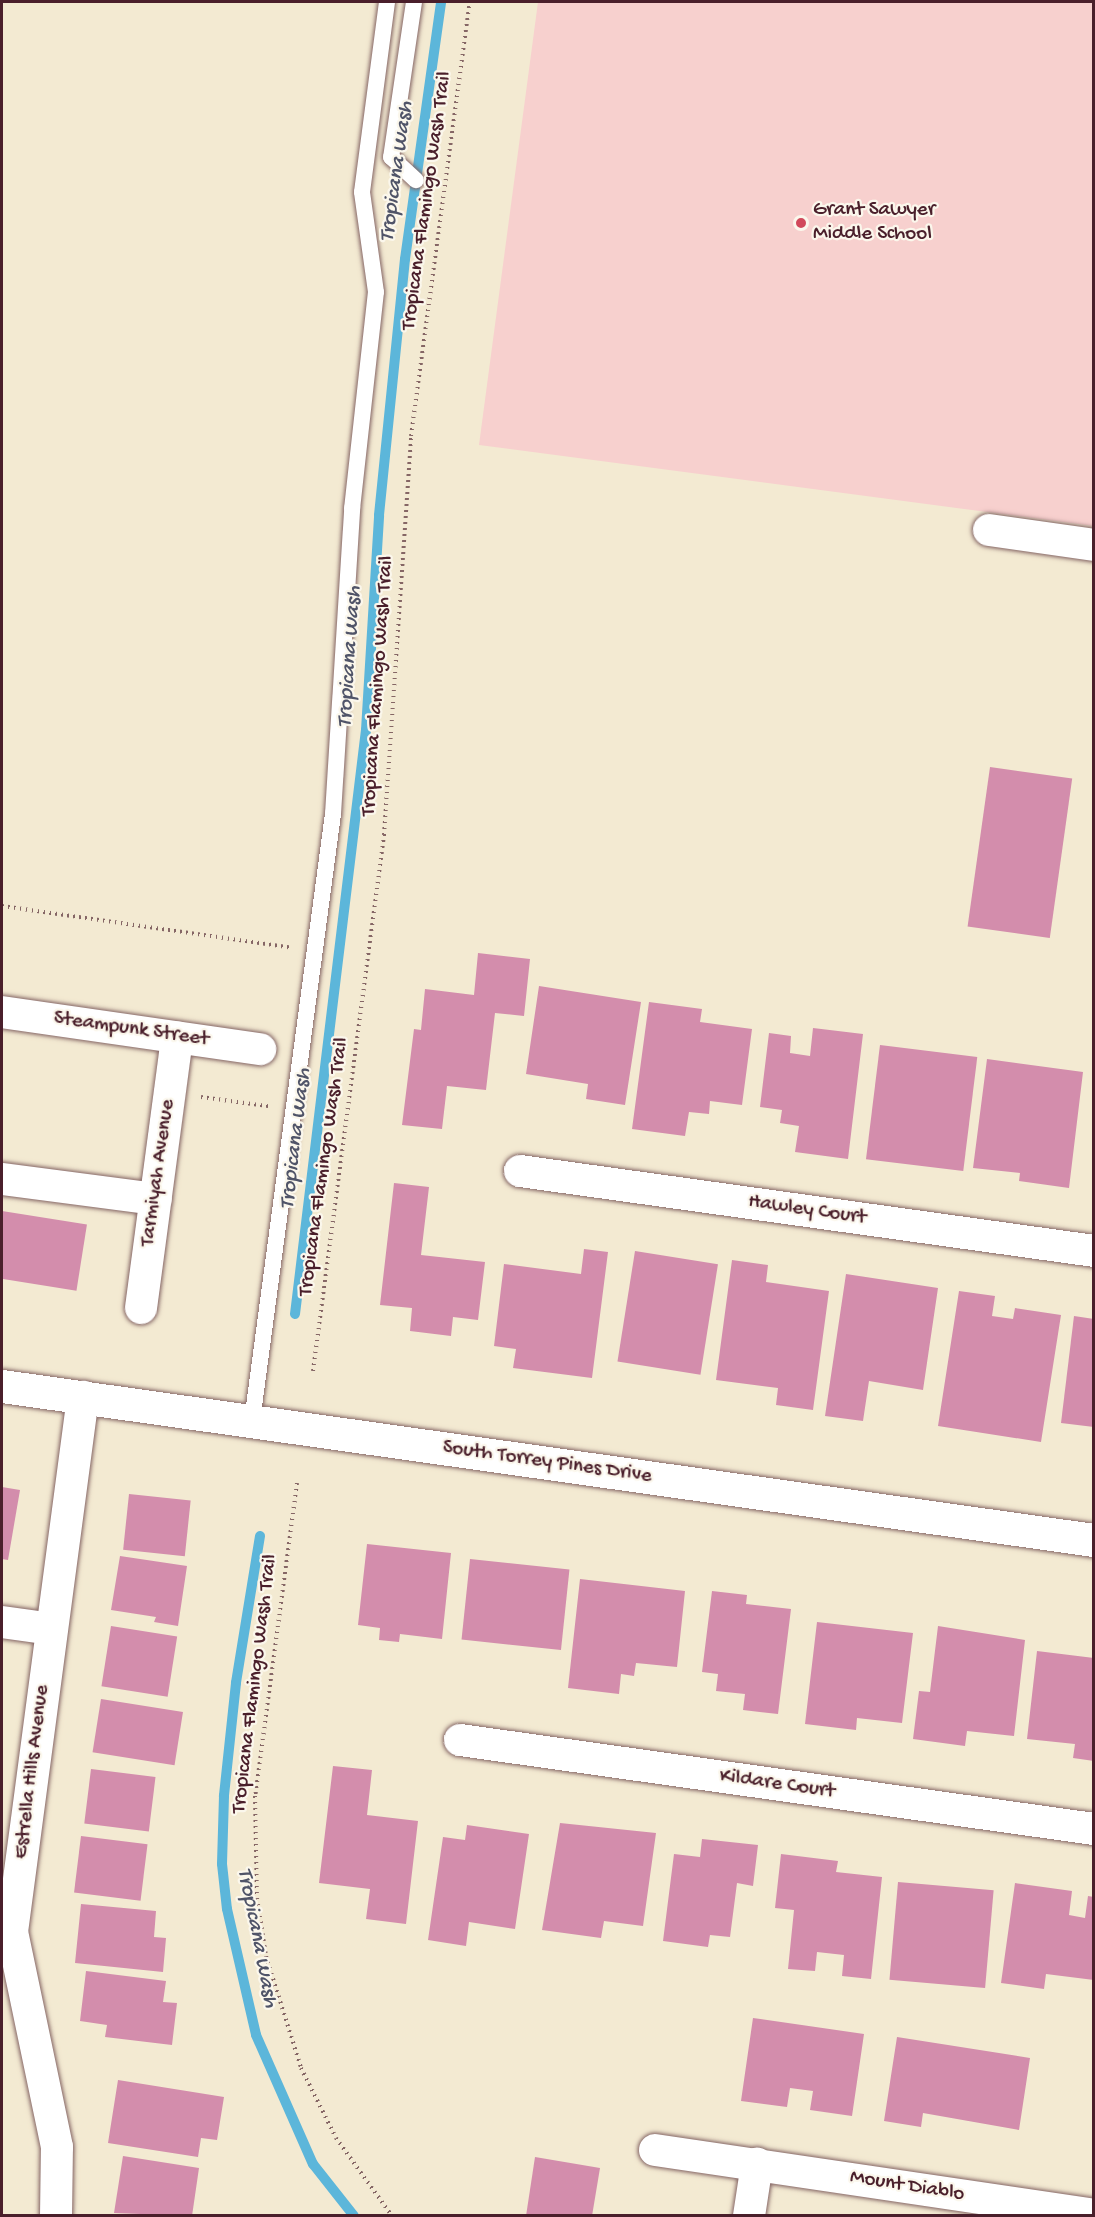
<!DOCTYPE html>
<style>
body{margin:0}
#map{position:relative;width:1095px;height:2217px;overflow:hidden;background:#f3ead2;font-family:"Gochi Hand",sans-serif}
div>[style]{position:absolute}
.built>*{inset:0;background:#f7d0ce}
.stream>*{height:10px;margin:-5px;padding:0 5px;transform-origin:5px;border-radius:5px;background:#5cb6da}
.building>*{inset:0;background:#d38dac;transform-origin:0 0}
.path>*{height:4px;margin-top:-2px;transform-origin:0;background:repeating-linear-gradient(90deg,#856665 0 1.5px,transparent 0 6px)}
.roads{filter:drop-shadow(0 0 2px #856665) drop-shadow(0 0 2px #856665)}
.service>*{height:16px;margin:-8px;padding:0 8px;transform-origin:8px;border-radius:8px;background:#fff}
.minor>*{height:32px;margin:-16px;padding:0 16px;transform-origin:16px;border-radius:16px;background:#fff}
.secondary>*{height:33px;margin:-16.5px;padding:0 16.5px;transform-origin:16.5px;border-radius:16.5px;background:#fff}
.dots>*{width:16px;height:16px;translate:-50% -50%;box-sizing:border-box;border:3px solid #fbf7ec;border-radius:50%}
span{translate:-50% -50%;white-space:nowrap;text-align:center;line-height:1.15;-webkit-text-stroke:4.5px #fbf7ec;paint-order:stroke}
.street-label{font-size:21px;color:#4a1f2b}
.poi-label{font-size:21px;color:#4a1f2b}
.left{translate:0 -50%;text-align:left}
.water-label{font-size:22px;color:#505468;font-style:italic}
.frame{position:absolute;inset:0;border:3px solid #4a1f2b;pointer-events:none}
</style>
<div id="map">
<div class="built">
<div style="clip-path:polygon(538px 2px,1093px 2px,1093px 526px,479px 445px)"></div>
</div>
<div class="stream">
<div style="left:295px;top:1314px;width:588px;rotate:-83.07deg"></div>
<div style="left:366px;top:730px;width:215px;rotate:-86.5deg"></div>
<div style="left:379px;top:515px;width:257px;rotate:-84.2deg"></div>
<div style="left:405px;top:259px;width:260px;rotate:-82deg"></div>
<div style="left:260px;top:1536px;width:149px;rotate:99.3deg"></div>
<div style="left:236px;top:1683px;width:114px;rotate:96.1deg"></div>
<div style="left:224px;top:1796px;width:68px;rotate:91.7deg"></div>
<div style="left:222px;top:1864px;width:45px;rotate:83.7deg"></div>
<div style="left:227px;top:1909px;width:129px;rotate:77deg"></div>
<div style="left:256px;top:2035px;width:141px;rotate:66.2deg"></div>
<div style="left:313px;top:2164px;width:66px;rotate:51.7deg"></div>
</div>
<div class="building">
<div style="left:990px;top:767px;width:83px;height:161px;rotate:8deg"></div>
<div style="clip-path:polygon(478px 953px,530px 959px,524px 1016px,495px 1013px,486px 1090px,447px 1086px,442px 1129px,402px 1125px,414px 1029px,421px 1030px,425px 989px,474px 995px)"></div>
<div style="clip-path:polygon(539px 986px,641px 1002px,625px 1105px,586px 1099px,588px 1084px,526px 1074px)"></div>
<div style="clip-path:polygon(649px 1002px,702px 1009px,700px 1022px,752px 1029px,742px 1105px,710px 1101px,709px 1114px,689px 1112px,685px 1136px,632px 1129px)"></div>
<div style="clip-path:polygon(813px 1028px,863px 1034px,848px 1159px,795px 1152px,799px 1126px,780px 1123px,782px 1110px,760px 1107px,769px 1033px,791px 1036px,790px 1053px,810px 1056px)"></div>
<div style="left:880px;top:1045px;width:98px;height:115px;rotate:7deg"></div>
<div style="clip-path:polygon(987px 1059px,1083px 1072px,1069px 1188px,1019px 1181px,1020px 1173px,973px 1168px)"></div>
<div style="clip-path:polygon(394px 1183px,429px 1187px,421px 1255px,485px 1262px,478px 1320px,453px 1317px,451px 1336px,410px 1331px,412px 1308px,380px 1305px)"></div>
<div style="left:2px;top:1211px;width:86px;height:67px;rotate:9deg"></div>
<div style="clip-path:polygon(584px 1249px,608px 1252px,592px 1378px,513px 1368px,516px 1349px,494px 1346px,504px 1264px,581px 1274px)"></div>
<div style="left:635px;top:1251px;width:84px;height:112px;rotate:9deg"></div>
<div style="clip-path:polygon(732px 1260px,768px 1265px,766px 1282px,829px 1291px,813px 1410px,776px 1405px,778px 1388px,716px 1380px)"></div>
<div style="clip-path:polygon(846px 1274px,938px 1288px,923px 1390px,869px 1381px,863px 1421px,825px 1416px)"></div>
<div style="clip-path:polygon(959px 1291px,995px 1296px,992px 1316px,1013px 1319px,1015px 1308px,1061px 1315px,1041px 1442px,938px 1426px)"></div>
<div style="clip-path:polygon(1074px 1316px,1094px 1319px,1094px 1427px,1061px 1423px)"></div>
<div style="clip-path:polygon(2px 1487px,20px 1490px,8px 1560px,2px 1559px)"></div>
<div style="left:129px;top:1494px;width:62px;height:56px;rotate:6deg"></div>
<div style="clip-path:polygon(367px 1544px,451px 1553px,442px 1639px,400px 1634px,399px 1642px,379px 1640px,380px 1628px,358px 1625px)"></div>
<div style="clip-path:polygon(120px 1556px,187px 1566px,178px 1626px,154px 1622px,156px 1617px,111px 1610px)"></div>
<div style="left:470px;top:1559px;width:100px;height:81px;rotate:6deg"></div>
<div style="clip-path:polygon(580px 1579px,685px 1591px,677px 1667px,636px 1663px,634px 1676px,621px 1674px,619px 1694px,568px 1688px)"></div>
<div style="clip-path:polygon(712px 1591px,747px 1595px,746px 1604px,791px 1609px,778px 1714px,743px 1710px,745px 1694px,716px 1691px,718px 1674px,702px 1672px)"></div>
<div style="clip-path:polygon(817px 1622px,913px 1633px,902px 1723px,857px 1718px,856px 1730px,805px 1724px)"></div>
<div style="left:111px;top:1626px;width:67px;height:61px;rotate:9deg"></div>
<div style="clip-path:polygon(938px 1626px,1025px 1640px,1014px 1736px,967px 1731px,965px 1746px,913px 1739px,919px 1691px,930px 1692px)"></div>
<div style="clip-path:polygon(1037px 1651px,1094px 1658px,1094px 1761px,1073px 1758px,1075px 1744px,1027px 1739px)"></div>
<div style="left:101px;top:1699px;width:83px;height:54px;rotate:9deg"></div>
<div style="clip-path:polygon(333px 1766px,372px 1770px,367px 1815px,418px 1821px,406px 1924px,366px 1919px,370px 1889px,319px 1883px)"></div>
<div style="left:91px;top:1769px;width:65px;height:55px;rotate:7deg"></div>
<div style="clip-path:polygon(560px 1823px,656px 1833px,643px 1926px,604px 1921px,601px 1938px,542px 1930px)"></div>
<div style="clip-path:polygon(467px 1825px,529px 1834px,515px 1929px,469px 1922px,466px 1946px,428px 1940px,443px 1837px,465px 1840px)"></div>
<div style="left:81px;top:1836px;width:67px;height:57px;rotate:7deg"></div>
<div style="clip-path:polygon(702px 1839px,758px 1845px,753px 1886px,737px 1883px,730px 1937px,710px 1935px,708px 1947px,663px 1941px,674px 1854px,700px 1857px)"></div>
<div style="clip-path:polygon(781px 1854px,838px 1861px,836px 1872px,882px 1877px,871px 1979px,842px 1976px,844px 1955px,817px 1952px,815px 1971px,788px 1969px,794px 1910px,775px 1908px)"></div>
<div style="left:898px;top:1882px;width:96px;height:98px;rotate:5deg"></div>
<div style="clip-path:polygon(1015px 1883px,1072px 1891px,1069px 1915px,1085px 1918px,1088px 1896px,1094px 1897px,1094px 1980px,1046px 1974px,1044px 1989px,1001px 1983px)"></div>
<div style="clip-path:polygon(81px 1904px,156px 1911px,154px 1937px,166px 1938px,163px 1972px,75px 1963px)"></div>
<div style="clip-path:polygon(86px 1971px,166px 1981px,163px 2002px,177px 2003px,172px 2045px,105px 2037px,107px 2025px,80px 2021px)"></div>
<div style="clip-path:polygon(753px 2018px,864px 2034px,852px 2116px,810px 2110px,813px 2091px,790px 2088px,787px 2107px,741px 2101px)"></div>
<div style="clip-path:polygon(897px 2037px,1030px 2058px,1019px 2130px,923px 2113px,921px 2127px,884px 2121px)"></div>
<div style="clip-path:polygon(118px 2080px,224px 2097px,217px 2140px,201px 2138px,198px 2157px,108px 2143px)"></div>
<div style="clip-path:polygon(123px 2156px,199px 2168px,192px 2216px,114px 2213px)"></div>
<div style="clip-path:polygon(535px 2157px,600px 2168px,592px 2216px,526px 2216px)"></div>
</div>
<div class="path">
<div style="left:2px;top:906px;width:293px;rotate:8.2deg"></div>
<div style="left:201px;top:1097px;width:68px;rotate:7.7deg"></div>
<div style="left:313px;top:1371px;width:541px;rotate:-82.45deg"></div>
<div style="left:384px;top:835px;width:400px;rotate:-86.1deg"></div>
<div style="left:411px;top:436px;width:438px;rotate:-82.3deg"></div>
<div style="left:297px;top:1483px;width:316px;rotate:97.6deg"></div>
<div style="left:255px;top:1796px;width:102px;rotate:88.9deg"></div>
<div style="left:257px;top:1898px;width:59px;rotate:81.2deg"></div>
<div style="left:266px;top:1956px;width:117px;rotate:72.6deg"></div>
<div style="left:301px;top:2068px;width:78px;rotate:63.4deg"></div>
<div style="left:336px;top:2138px;width:96px;rotate:54.3deg"></div>
</div>
<div class="roads">
<div class="service">
<div style="left:414px;top:2px;width:157px;rotate:98.4deg"></div>
<div style="left:391px;top:157px;width:34px;rotate:43deg"></div>
<div style="left:252px;top:1421px;width:612px;rotate:-82.4deg"></div>
<div style="left:333px;top:814px;width:306px;rotate:-86.4deg"></div>
<div style="left:352px;top:509px;width:218px;rotate:-83.7deg"></div>
<div style="left:376px;top:292px;width:101px;rotate:-98deg"></div>
<div style="left:362px;top:192px;width:192px;rotate:-82.5deg"></div>
</div>
<div class="minor">
<div style="left:989px;top:530px;width:106px;rotate:8.1deg"></div>
<div style="left:2px;top:1012px;width:261px;rotate:8.2deg"></div>
<div style="left:520px;top:1171px;width:580px;rotate:7.93deg"></div>
<div style="left:2px;top:1179px;width:155px;rotate:7.4deg"></div>
<div style="left:141px;top:1308px;width:273px;rotate:-82.4deg"></div>
<div style="left:2px;top:1622px;width:50px;rotate:8deg"></div>
<div style="left:460px;top:1740px;width:640px;rotate:7.99deg"></div>
<div style="left:655px;top:2150px;width:444px;rotate:8.4deg"></div>
<div style="left:56px;top:2216px;width:69px;rotate:-89.2deg"></div>
<div style="left:57px;top:2147px;width:220px;rotate:-101.8deg"></div>
<div style="left:12px;top:1932px;width:540px;rotate:-82.44deg"></div>
<div style="left:749px;top:2216px;width:53px;rotate:-81.3deg"></div>
</div>
<div class="secondary">
<div style="left:2px;top:1386px;width:1103px;rotate:8.03deg"></div>
</div>
</div>
<div class="dots">
<div style="left:801px;top:223px;background:#d1495b"></div>
</div>
<div class="street-label">
<span style="left:428px;top:201px;rotate:-82deg">Tropicana Flamingo Wash Trail</span>
<span style="left:379px;top:686px;rotate:-86deg">Tropicana Flamingo Wash Trail</span>
<span style="left:131px;top:1030px;rotate:8deg">Steampunk Street</span>
<span style="left:325px;top:1167px;rotate:-82deg">Tropicana Flamingo Wash Trail</span>
<span style="left:159px;top:1173px;rotate:-82deg">Tarmiyah Avenue</span>
<span style="left:807px;top:1211px;rotate:8deg">Hawley Court</span>
<span style="left:547px;top:1463px;rotate:8deg">South Torrey Pines Drive</span>
<span style="left:256px;top:1684px;rotate:-83deg">Tropicana Flamingo Wash Trail</span>
<span style="left:33px;top:1772px;rotate:-83deg">Estrella Hills Avenue</span>
<span style="left:777px;top:1785px;rotate:8deg">Kildare Court</span>
<span style="left:907px;top:2187px;rotate:9deg">Mount Diablo</span>
</div>
<div class="poi-label">
<span class="left" style="left:813px;top:223px">Grant Sawyer<br>Middle School</span>
</div>
<div class="water-label">
<span style="left:398px;top:172px;rotate:-82deg">Tropicana Wash</span>
<span style="left:351px;top:657px;rotate:-86deg">Tropicana Wash</span>
<span style="left:297px;top:1139px;rotate:-83deg">Tropicana Wash</span>
<span style="left:256px;top:1938px;rotate:79deg">Tropicana Wash</span>
</div>
<div class="frame"></div>
</div>
